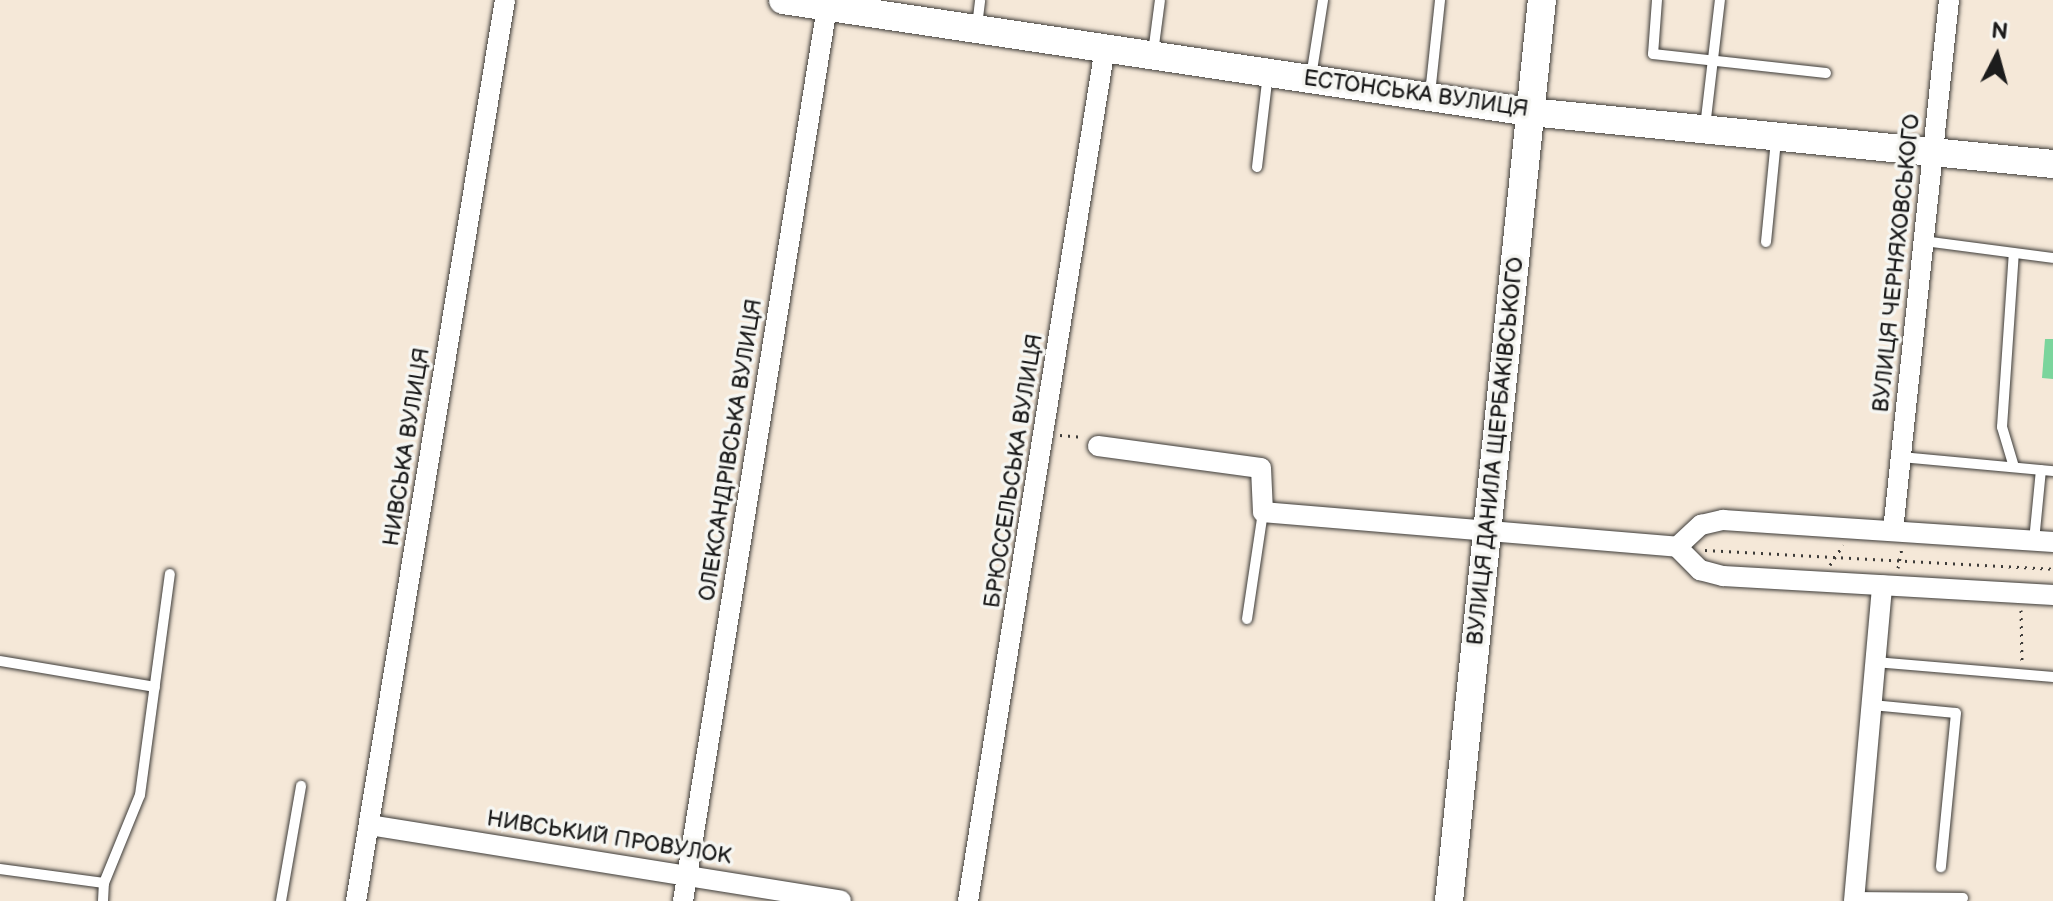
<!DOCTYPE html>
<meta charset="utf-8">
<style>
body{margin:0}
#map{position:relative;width:2053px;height:901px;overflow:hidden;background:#f5e8d8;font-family:"Balsamiq Sans",sans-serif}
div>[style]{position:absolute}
.green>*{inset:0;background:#7bd59c}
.path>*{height:3px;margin-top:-1.5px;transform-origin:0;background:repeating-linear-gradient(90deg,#3d3b38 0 2px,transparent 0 8px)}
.roads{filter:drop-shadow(0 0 2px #3d3b38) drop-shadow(0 0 2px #3d3b38)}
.lane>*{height:10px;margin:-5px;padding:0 5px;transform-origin:5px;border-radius:5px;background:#fff}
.street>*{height:20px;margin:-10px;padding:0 10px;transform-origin:10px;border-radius:10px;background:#fff}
.secondary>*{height:28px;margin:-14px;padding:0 14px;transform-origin:14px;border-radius:14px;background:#fff}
span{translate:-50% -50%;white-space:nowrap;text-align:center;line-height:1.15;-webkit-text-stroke:7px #f6f6f2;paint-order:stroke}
.street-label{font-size:22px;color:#1c1c1c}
.north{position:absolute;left:1957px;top:16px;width:80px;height:80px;-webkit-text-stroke:6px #f6f6f2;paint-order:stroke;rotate:6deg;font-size:22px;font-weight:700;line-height:32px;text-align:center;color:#1c1c1c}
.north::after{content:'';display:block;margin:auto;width:28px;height:36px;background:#1c1c1c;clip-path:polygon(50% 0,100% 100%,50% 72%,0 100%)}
</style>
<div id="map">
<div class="green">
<div style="clip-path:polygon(2045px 339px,2053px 339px,2053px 379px,2042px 378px)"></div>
</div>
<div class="path">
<div style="left:1060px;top:435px;width:24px;rotate:5deg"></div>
<div style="left:1705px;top:550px;width:349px;rotate:3.1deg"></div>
<div style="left:1830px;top:565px;width:24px;rotate:-57deg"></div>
<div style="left:1898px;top:568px;width:20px;rotate:-79deg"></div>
<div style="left:2021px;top:610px;width:52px;rotate:88.9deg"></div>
</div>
<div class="roads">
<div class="lane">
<div style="left:1657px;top:0;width:54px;rotate:94.2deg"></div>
<div style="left:1653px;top:54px;width:174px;rotate:6.3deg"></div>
<div style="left:977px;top:26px;width:26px;rotate:-83deg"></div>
<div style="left:1153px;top:53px;width:53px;rotate:-82.5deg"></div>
<div style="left:1311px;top:77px;width:78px;rotate:-81.1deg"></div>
<div style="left:1430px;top:94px;width:95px;rotate:-83.9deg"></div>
<div style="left:1705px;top:127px;width:128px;rotate:-83.3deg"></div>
<div style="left:1257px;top:167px;width:94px;rotate:-83.3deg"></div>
<div style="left:1924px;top:241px;width:130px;rotate:7.5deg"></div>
<div style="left:1766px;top:242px;width:102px;rotate:-84.4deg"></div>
<div style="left:1901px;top:457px;width:153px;rotate:5.3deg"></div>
<div style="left:2014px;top:467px;width:42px;rotate:-106.7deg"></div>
<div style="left:2002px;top:427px;width:174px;rotate:-86.1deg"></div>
<div style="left:2034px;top:541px;width:71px;rotate:-84.4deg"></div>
<div style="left:1247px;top:619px;width:108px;rotate:-81.5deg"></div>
<div style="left:0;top:661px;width:157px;rotate:9.5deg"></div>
<div style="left:1875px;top:662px;width:179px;rotate:4.8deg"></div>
<div style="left:1872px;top:705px;width:84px;rotate:5.4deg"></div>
<div style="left:1956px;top:713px;width:155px;rotate:95.6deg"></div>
<div style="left:0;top:869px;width:105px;rotate:7.7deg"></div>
<div style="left:1855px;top:897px;width:108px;rotate:0.5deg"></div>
<div style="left:103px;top:901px;width:18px;rotate:-87deg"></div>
<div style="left:104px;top:883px;width:95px;rotate:-67.8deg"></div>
<div style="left:140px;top:795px;width:223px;rotate:-82.3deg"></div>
<div style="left:281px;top:901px;width:117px;rotate:-80.1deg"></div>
</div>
<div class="street">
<div style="left:1098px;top:446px;width:164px;rotate:7.7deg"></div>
<div style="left:1261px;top:468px;width:44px;rotate:87.4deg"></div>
<div style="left:1263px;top:512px;width:415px;rotate:4.8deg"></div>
<div style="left:1893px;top:531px;width:534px;rotate:-83.98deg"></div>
<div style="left:1677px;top:547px;width:33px;rotate:45deg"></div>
<div style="left:1700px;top:570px;width:24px;rotate:15deg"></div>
<div style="left:1723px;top:576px;width:331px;rotate:3.3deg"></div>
<div style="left:1677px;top:547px;width:33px;rotate:-43deg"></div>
<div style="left:1701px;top:525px;width:23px;rotate:-13deg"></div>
<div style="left:1723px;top:520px;width:331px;rotate:3.8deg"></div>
<div style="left:369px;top:825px;width:478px;rotate:9.1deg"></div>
<div style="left:356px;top:901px;width:913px;rotate:-80.61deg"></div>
<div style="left:683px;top:901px;width:906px;rotate:-80.85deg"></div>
<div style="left:968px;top:901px;width:864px;rotate:-80.88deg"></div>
<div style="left:1854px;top:901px;width:317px;rotate:-84.9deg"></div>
</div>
<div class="secondary">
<div style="left:783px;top:0;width:755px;rotate:8.53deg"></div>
<div style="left:1530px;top:112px;width:526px;rotate:5.68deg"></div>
<div style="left:1449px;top:901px;width:906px;rotate:-84.11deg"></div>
</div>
</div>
<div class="street-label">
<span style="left:1416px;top:94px;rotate:8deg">ЕСТОНСЬКА ВУЛИЦЯ</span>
<span style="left:1897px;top:263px;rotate:-84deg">ВУЛИЦЯ ЧЕРНЯХОВСЬКОГО</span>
<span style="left:407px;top:447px;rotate:-81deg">НИВСЬКА ВУЛИЦЯ</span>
<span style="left:731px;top:450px;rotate:-81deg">ОЛЕКСАНДРІВСЬКА ВУЛИЦЯ</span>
<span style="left:1496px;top:451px;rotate:-84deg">ВУЛИЦЯ ДАНИЛА ЩЕРБАКІВСЬКОГО</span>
<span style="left:1014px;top:471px;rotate:-81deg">БРЮССЕЛЬСЬКА ВУЛИЦЯ</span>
<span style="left:609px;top:838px;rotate:9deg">НИВСЬКИЙ ПРОВУЛОК</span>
</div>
<div class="north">N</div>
</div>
